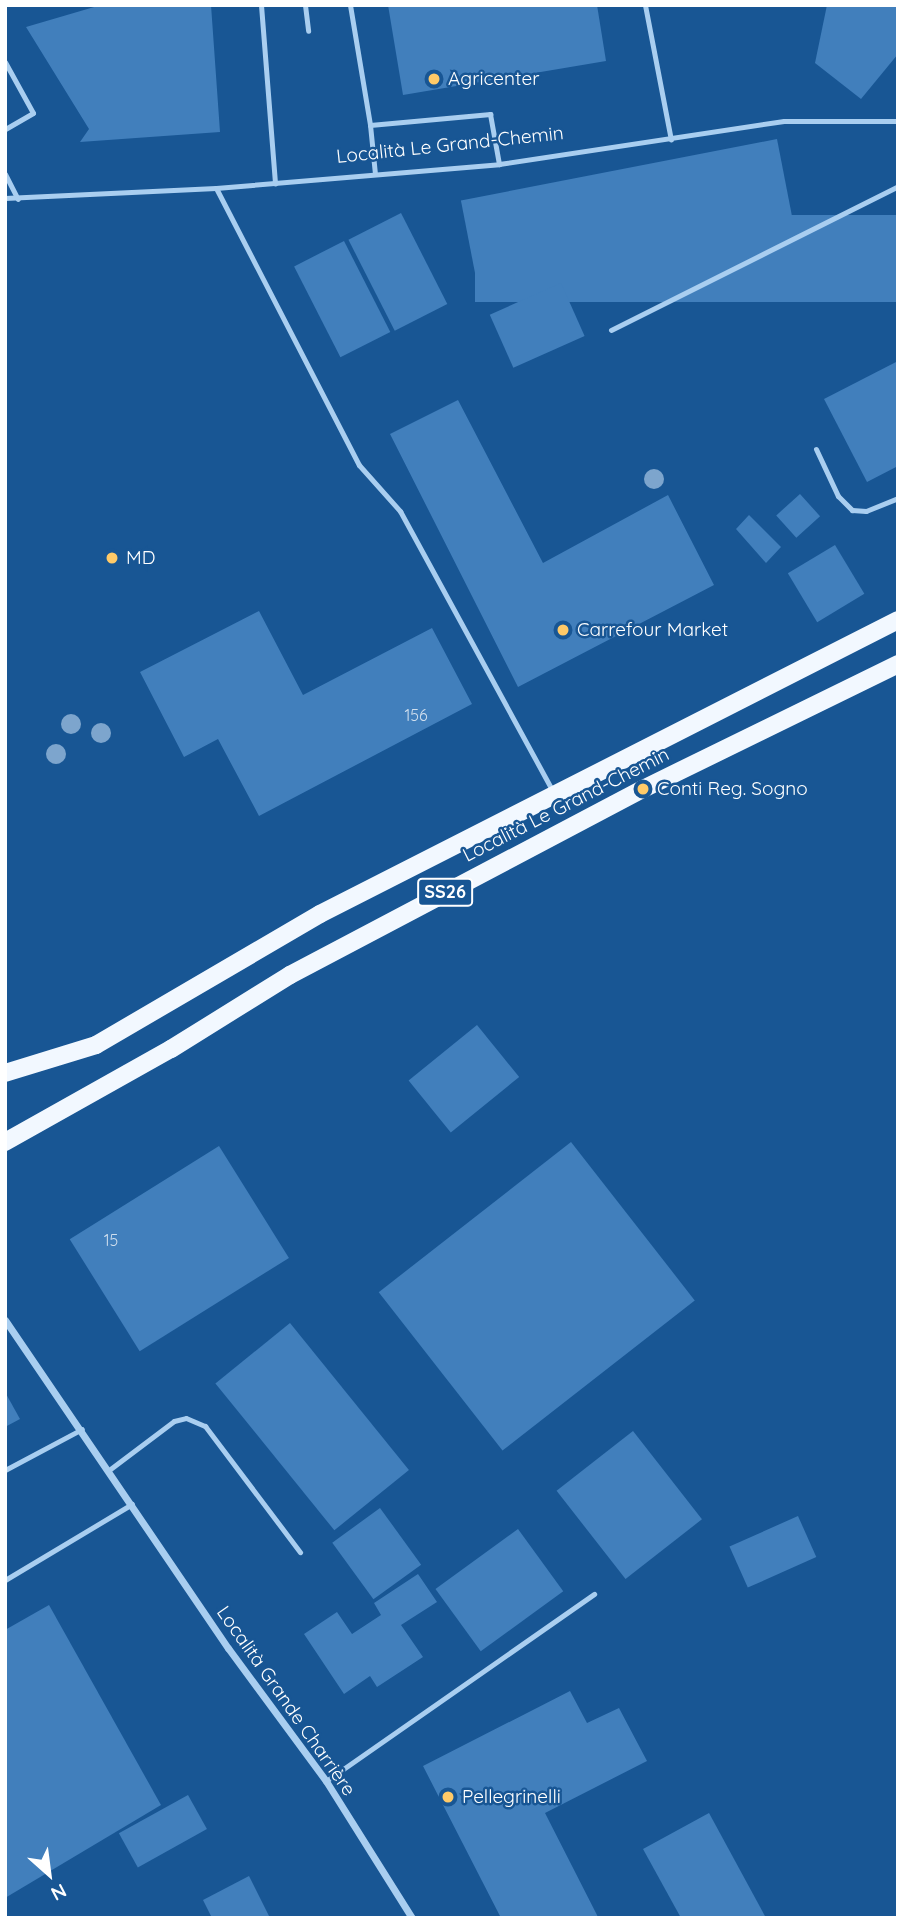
<!DOCTYPE html>
<meta charset="utf-8">
<style>
body{margin:0}
#map{position:relative;width:903px;height:1923px;overflow:hidden;background:#185694;font-family:Quicksand,sans-serif}
div>[style]{position:absolute}
.building>*{inset:0;background:#417fbc;transform-origin:0 0}
.lane>*{height:5px;margin:-2.5px;padding:0 2.5px;transform-origin:2.5px;border-radius:2.5px;background:#a9cef0}
.street>*{height:7px;margin:-3.5px;padding:0 3.5px;transform-origin:3.5px;border-radius:3.5px;background:#a9cef0}
.primary>*{height:18px;margin:-9px;padding:0 9px;transform-origin:9px;border-radius:9px;background:#f2f8ff}
.trees>*{width:20px;height:20px;margin:-10px;border-radius:50%;background:#7da5cd}
.dots>*{width:19px;height:19px;translate:-50% -50%;box-sizing:border-box;border:4px solid #185694;border-radius:50%}
span{translate:-50% -50%;white-space:nowrap;text-align:center;line-height:1.15;-webkit-text-stroke:5px #185694;paint-order:stroke}
.number-label{font-size:16px;color:#d0dfee}
.number-label span{-webkit-text-stroke-width:0}
.shield-label span{padding:2px 5px;background:#185694;border:2px solid;border-radius:5px;-webkit-text-stroke-width:0}
.shield-label{font-size:18px;color:#fff;font-weight:700}
.poi-label{font-size:19px;color:#fff}
.left{translate:0 -50%;text-align:left}
.street-label{font-size:19px;color:#fff}
.frame{position:absolute;inset:0;border:7px solid #fff;pointer-events:none}
.north{position:absolute;left:14px;top:1839px;width:70px;height:70px;-webkit-text-stroke:5px #185694;paint-order:stroke;rotate:152deg;font-size:19px;font-weight:700;line-height:28px;text-align:center;color:#fff}
.north::after{content:'';display:block;margin:auto;width:24px;height:32px;background:#fff;clip-path:polygon(50% 0,100% 100%,50% 72%,0 100%)}
</style>
<div id="map">
<div class="building">
<div style="clip-path:polygon(101px 5px,211px 5px,220px 132px,80px 142px,89px 129px,26px 27px)"></div>
<div style="clip-path:polygon(388px 5px,597px 5px,606px 61px,403px 95px)"></div>
<div style="clip-path:polygon(827px 5px,898px 5px,898px 54px,861px 99px,815px 63px)"></div>
<div style="left:777px;top:139px;width:79px;height:322px;rotate:79deg"></div>
<div style="left:401px;top:213px;width:102px;height:59px;rotate:63deg"></div>
<div style="left:898px;top:215px;width:87px;height:423px;rotate:90deg"></div>
<div style="left:344px;top:241px;width:102px;height:56px;rotate:63deg"></div>
<div style="left:561px;top:283px;width:58px;height:78px;rotate:66deg"></div>
<div style="clip-path:polygon(898px 361px,898px 466px,867px 482px,824px 399px)"></div>
<div style="clip-path:polygon(458px 400px,543px 563px,668px 495px,714px 585px,518px 687px,390px 434px)"></div>
<div style="left:800px;top:494px;width:30px;height:32px;rotate:48deg"></div>
<div style="clip-path:polygon(749px 515px,781px 547px,766px 563px,736px 529px)"></div>
<div style="left:835px;top:545px;width:57px;height:55px;rotate:59deg"></div>
<div style="clip-path:polygon(259px 611px,303px 695px,432px 628px,472px 704px,259px 816px,218px 739px,184px 757px,140px 672px)"></div>
<div style="left:477px;top:1025px;width:67px;height:88px;rotate:51deg"></div>
<div style="left:571px;top:1142px;width:201px;height:244px;rotate:52deg"></div>
<div style="left:219px;top:1146px;width:132px;height:176px;rotate:58deg"></div>
<div style="left:290px;top:1323px;width:189px;height:96px;rotate:51deg"></div>
<div style="clip-path:polygon(5px 1392px,20px 1419px,5px 1427px)"></div>
<div style="left:633px;top:1431px;width:112px;height:97px;rotate:52deg"></div>
<div style="left:380px;top:1508px;width:70px;height:59px;rotate:54deg"></div>
<div style="left:798px;top:1516px;width:45px;height:75px;rotate:66deg"></div>
<div style="left:518px;top:1529px;width:77px;height:102px;rotate:54deg"></div>
<div style="clip-path:polygon(418px 1574px,437px 1602px,401px 1625px,423px 1657px,377px 1687px,370px 1676px,344px 1694px,304px 1634px,337px 1612px,352px 1634px,381px 1615px,374px 1603px)"></div>
<div style="clip-path:polygon(49px 1605px,161px 1805px,5px 1898px,5px 1630px)"></div>
<div style="clip-path:polygon(570px 1691px,587px 1723px,619px 1708px,647px 1761px,545px 1813px,598px 1917px,501px 1918px,423px 1766px)"></div>
<div style="left:188px;top:1795px;width:39px;height:79px;rotate:61deg"></div>
<div style="clip-path:polygon(709px 1813px,766px 1918px,681px 1918px,643px 1849px)"></div>
<div style="clip-path:polygon(249px 1876px,270px 1918px,212px 1918px,203px 1900px)"></div>
</div>
<div class="lane">
<div style="left:261px;top:5px;width:179px;rotate:85.5deg"></div>
<div style="left:305px;top:5px;width:26px;rotate:83deg"></div>
<div style="left:350px;top:5px;width:122px;rotate:80.5deg"></div>
<div style="left:645px;top:5px;width:137px;rotate:79.1deg"></div>
<div style="left:5px;top:62px;width:58px;rotate:61.2deg"></div>
<div style="left:33px;top:113px;width:32px;rotate:150deg"></div>
<div style="left:5px;top:174px;width:28px;rotate:63deg"></div>
<div style="left:375px;top:174px;width:49px;rotate:-95.8deg"></div>
<div style="left:370px;top:125px;width:121px;rotate:-5.2deg"></div>
<div style="left:490px;top:114px;width:51px;rotate:79.8deg"></div>
<div style="left:216px;top:188px;width:312px;rotate:62.7deg"></div>
<div style="left:359px;top:465px;width:62px;rotate:48.3deg"></div>
<div style="left:400px;top:511px;width:320px;rotate:61.4deg"></div>
<div style="left:5px;top:198px;width:211px;rotate:-2.7deg"></div>
<div style="left:216px;top:188px;width:284px;rotate:-4.8deg"></div>
<div style="left:499px;top:164px;width:288px;rotate:-8.6deg"></div>
<div style="left:784px;top:121px;width:114px"></div>
<div style="left:611px;top:330px;width:321px;rotate:-26.6deg"></div>
<div style="left:816px;top:449px;width:52px;rotate:64.9deg"></div>
<div style="left:838px;top:496px;width:20px;rotate:45deg"></div>
<div style="left:852px;top:510px;width:14px;rotate:4deg"></div>
<div style="left:866px;top:511px;width:35px;rotate:-22deg"></div>
<div style="left:5px;top:1470px;width:87px;rotate:-28deg"></div>
<div style="left:109px;top:1470px;width:81px;rotate:-37deg"></div>
<div style="left:174px;top:1421px;width:12px;rotate:-14deg"></div>
<div style="left:186px;top:1418px;width:21px;rotate:23deg"></div>
<div style="left:205px;top:1426px;width:158px;rotate:53deg"></div>
<div style="left:5px;top:1580px;width:148px;rotate:-30.9deg"></div>
<div style="left:326px;top:1781px;width:327px;rotate:-34.9deg"></div>
</div>
<div class="street">
<div style="left:5px;top:1320px;width:397px;rotate:55.8deg"></div>
<div style="left:228px;top:1648px;width:165px;rotate:53.6deg"></div>
<div style="left:326px;top:1781px;width:162px;rotate:57.9deg"></div>
</div>
<div class="primary">
<div style="left:5px;top:1073px;width:95px;rotate:-17.1deg"></div>
<div style="left:96px;top:1045px;width:259px;rotate:-30.3deg"></div>
<div style="left:320px;top:914px;width:648px;rotate:-26.96deg"></div>
<div style="left:5px;top:1142px;width:190px;rotate:-29.3deg"></div>
<div style="left:171px;top:1049px;width:140px;rotate:-31.9deg"></div>
<div style="left:290px;top:975px;width:399px;rotate:-27.8deg"></div>
<div style="left:643px;top:789px;width:284px;rotate:-26.1deg"></div>
</div>
<div class="trees">
<div style="left:654px;top:479px"></div>
<div style="left:71px;top:724px"></div>
<div style="left:101px;top:733px"></div>
<div style="left:56px;top:754px"></div>
</div>
<div class="dots">
<div style="left:434px;top:79px;background:#ffca68"></div>
<div style="left:112px;top:558px;background:#ffca68"></div>
<div style="left:563px;top:630px;background:#ffca68"></div>
<div style="left:643px;top:789px;background:#ffca68"></div>
<div style="left:448px;top:1797px;background:#ffca68"></div>
</div>
<div class="number-label">
<span style="left:416px;top:715px">156</span>
<span style="left:111px;top:1240px">15</span>
</div>
<div class="shield-label">
<span style="left:445px;top:892px">SS26</span>
</div>
<div class="poi-label">
<span class="left" style="left:448px;top:79px">Agricenter</span>
<span class="left" style="left:126px;top:558px">MD</span>
<span class="left" style="left:577px;top:630px">Carrefour Market</span>
<span class="left" style="left:657px;top:789px">Conti Reg. Sogno</span>
<span class="left" style="left:462px;top:1797px">Pellegrinelli</span>
</div>
<div class="street-label">
<span style="left:450px;top:145px;rotate:-6deg">Località Le Grand-Chemin</span>
<span style="left:566px;top:805px;rotate:-27deg">Località Le Grand-Chemin</span>
<span style="left:286px;top:1701px;rotate:55deg">Località Grande Charrière</span>
</div>
<div class="frame"></div>
<div class="north">N</div>
</div>
